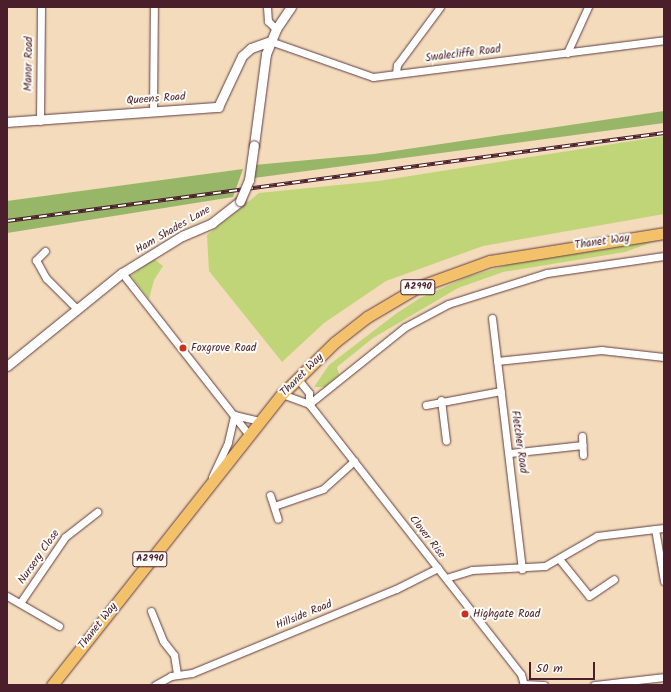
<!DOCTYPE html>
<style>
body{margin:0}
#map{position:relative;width:671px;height:692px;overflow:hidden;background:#f3dbbb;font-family:Kalam,sans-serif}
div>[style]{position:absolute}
.green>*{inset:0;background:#c0d578}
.forest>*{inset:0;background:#98b668}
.roads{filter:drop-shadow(0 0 1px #633b41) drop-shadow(0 0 1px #633b41)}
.minor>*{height:7px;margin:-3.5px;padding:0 3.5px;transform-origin:3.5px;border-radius:3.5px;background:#fff}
.tertiary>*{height:9px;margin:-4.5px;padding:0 4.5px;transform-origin:4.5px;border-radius:4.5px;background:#fff}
.primary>*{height:11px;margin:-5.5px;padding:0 5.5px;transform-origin:5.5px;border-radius:5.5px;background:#f4c16b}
.rail>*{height:4px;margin-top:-2px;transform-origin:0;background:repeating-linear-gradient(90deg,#fdfcf7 0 8px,#4a1f2b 0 16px);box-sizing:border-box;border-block:1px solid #4a1f2b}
.bridges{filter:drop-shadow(0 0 1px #633b41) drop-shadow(0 0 1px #633b41)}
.tertiary-bridge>*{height:9px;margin:-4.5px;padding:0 4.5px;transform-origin:4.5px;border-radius:4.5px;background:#fff}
.dots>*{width:11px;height:11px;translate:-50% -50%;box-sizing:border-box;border:2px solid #fdfcf7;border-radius:50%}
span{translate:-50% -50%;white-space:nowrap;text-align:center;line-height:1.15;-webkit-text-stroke:4px #fdfcf7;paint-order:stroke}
.shield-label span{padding:1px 3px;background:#fdfcf7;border:1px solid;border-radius:3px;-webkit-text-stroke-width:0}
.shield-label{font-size:10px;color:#4a1f2b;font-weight:700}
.street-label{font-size:11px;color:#4a1f2b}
.poi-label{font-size:11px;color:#4a1f2b}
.left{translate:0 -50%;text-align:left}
.frame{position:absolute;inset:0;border:8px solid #4a1f2b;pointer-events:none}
.scale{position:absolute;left:529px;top:662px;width:66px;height:18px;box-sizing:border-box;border:2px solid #4a1f2b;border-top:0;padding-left:5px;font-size:12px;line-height:14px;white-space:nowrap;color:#4a1f2b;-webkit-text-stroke:3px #fdfcf7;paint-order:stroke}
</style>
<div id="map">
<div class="green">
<div style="clip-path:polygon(664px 136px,664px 214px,483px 246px,386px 281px,324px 323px,282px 362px,209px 271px,207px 235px,259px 193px,378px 181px)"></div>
<div style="clip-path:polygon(664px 238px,625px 252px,503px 272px,458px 288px,373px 338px,337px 367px,339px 375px,325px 387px,314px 387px,329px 365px,397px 313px,420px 298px,467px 277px,518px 262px)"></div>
<div style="clip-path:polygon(153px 258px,163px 266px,154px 280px,149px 299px,131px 276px)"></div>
</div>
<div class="forest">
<div style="clip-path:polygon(664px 111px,664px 123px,254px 178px,254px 165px,374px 154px)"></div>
<div style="clip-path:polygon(243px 169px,233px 197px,7px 233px,7px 201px)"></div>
</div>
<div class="roads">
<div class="minor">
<div style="left:267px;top:7px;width:14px;rotate:86deg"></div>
<div style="left:268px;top:21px;width:11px;rotate:45deg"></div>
<div style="left:270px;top:41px;width:109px;rotate:19.3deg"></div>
<div style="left:373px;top:77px;width:293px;rotate:-7.2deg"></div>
<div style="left:567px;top:53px;width:51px;rotate:-65.5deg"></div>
<div style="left:396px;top:73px;width:8px;rotate:-83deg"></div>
<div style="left:397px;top:65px;width:72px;rotate:-53.4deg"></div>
<div style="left:153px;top:112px;width:105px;rotate:-89.5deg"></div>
<div style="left:40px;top:121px;width:114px;rotate:-89.5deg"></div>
<div style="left:45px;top:251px;width:13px;rotate:135deg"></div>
<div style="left:36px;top:260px;width:21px;rotate:61deg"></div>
<div style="left:46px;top:278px;width:44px;rotate:45deg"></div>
<div style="left:122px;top:273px;width:206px;rotate:51.9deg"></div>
<div style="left:492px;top:318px;width:253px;rotate:83.2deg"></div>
<div style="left:497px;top:361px;width:105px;rotate:-6deg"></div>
<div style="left:601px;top:350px;width:63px;rotate:6.3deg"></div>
<div style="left:297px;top:378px;width:19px;rotate:51deg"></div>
<div style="left:309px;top:393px;width:11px;rotate:90deg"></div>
<div style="left:282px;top:394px;width:29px;rotate:20deg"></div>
<div style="left:309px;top:404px;width:343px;rotate:51.9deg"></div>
<div style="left:521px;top:674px;width:11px;rotate:75deg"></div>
<div style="left:441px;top:400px;width:41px;rotate:83deg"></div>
<div style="left:309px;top:404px;width:123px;rotate:-38.7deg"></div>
<div style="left:405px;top:327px;width:49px;rotate:-28.1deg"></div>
<div style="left:448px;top:304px;width:104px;rotate:-17.4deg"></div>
<div style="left:547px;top:273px;width:118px;rotate:-8.3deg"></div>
<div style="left:426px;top:405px;width:76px;rotate:-10.6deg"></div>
<div style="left:234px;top:415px;width:27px;rotate:13deg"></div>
<div style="left:582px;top:436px;width:19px;rotate:87deg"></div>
<div style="left:510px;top:453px;width:73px;rotate:-6.3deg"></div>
<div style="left:212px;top:477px;width:38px;rotate:-65deg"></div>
<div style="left:228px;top:442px;width:28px;rotate:-77deg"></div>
<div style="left:270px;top:495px;width:25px;rotate:72deg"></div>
<div style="left:274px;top:506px;width:52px;rotate:-19.1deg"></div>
<div style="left:323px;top:489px;width:42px;rotate:-42.1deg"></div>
<div style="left:655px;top:529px;width:53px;rotate:80.2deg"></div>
<div style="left:560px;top:560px;width:46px;rotate:51.1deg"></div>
<div style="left:589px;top:596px;width:30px;rotate:-34deg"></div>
<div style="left:446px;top:578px;width:27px;rotate:-17deg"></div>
<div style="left:472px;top:570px;width:73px;rotate:-3.1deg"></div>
<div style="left:545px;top:566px;width:60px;rotate:-30deg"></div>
<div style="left:597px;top:536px;width:67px;rotate:-6.8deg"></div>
<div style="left:7px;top:596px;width:60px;rotate:30deg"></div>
<div style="left:20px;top:603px;width:80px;rotate:-55.7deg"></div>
<div style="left:65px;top:537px;width:41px;rotate:-38deg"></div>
<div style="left:151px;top:611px;width:32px;rotate:68deg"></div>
<div style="left:163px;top:641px;width:18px;rotate:52deg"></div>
<div style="left:174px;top:655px;width:20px;rotate:81deg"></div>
<div style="left:524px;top:684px;width:20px;rotate:3deg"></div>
<div style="left:155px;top:685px;width:18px;rotate:-29deg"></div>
<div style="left:171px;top:676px;width:21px;rotate:-8deg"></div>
<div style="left:192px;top:673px;width:221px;rotate:-22.4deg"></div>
<div style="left:396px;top:589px;width:47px;rotate:-26.6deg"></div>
<div style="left:594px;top:685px;width:70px;rotate:-6.5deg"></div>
</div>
<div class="tertiary">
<div style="left:7px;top:122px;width:212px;rotate:-4.1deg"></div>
<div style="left:218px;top:107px;width:56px;rotate:-64.8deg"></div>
<div style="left:242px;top:56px;width:12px;rotate:-42deg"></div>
<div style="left:251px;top:48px;width:20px;rotate:-20deg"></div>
<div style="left:254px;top:145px;width:92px;rotate:-82.5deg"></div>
<div style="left:266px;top:54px;width:27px;rotate:-68deg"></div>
<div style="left:276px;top:29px;width:27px;rotate:-56deg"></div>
<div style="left:7px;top:366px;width:148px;rotate:-39deg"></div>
<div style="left:122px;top:273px;width:70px;rotate:-31.7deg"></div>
<div style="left:182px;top:236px;width:33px;rotate:-23deg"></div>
<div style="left:212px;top:223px;width:36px;rotate:-38deg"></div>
</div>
<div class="primary">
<div style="left:52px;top:685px;width:371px;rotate:-51.7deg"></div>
<div style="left:282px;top:394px;width:74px;rotate:-44.5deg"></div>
<div style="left:335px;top:342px;width:41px;rotate:-38deg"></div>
<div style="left:367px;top:317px;width:59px;rotate:-30.5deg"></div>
<div style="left:418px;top:287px;width:77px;rotate:-19.9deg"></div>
<div style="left:490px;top:261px;width:176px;rotate:-9.1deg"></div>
</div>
</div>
<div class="rail">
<div style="left:7px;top:221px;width:663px;rotate:-7.63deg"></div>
</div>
<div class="bridges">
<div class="tertiary-bridge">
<div style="left:240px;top:201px;width:23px;rotate:-67deg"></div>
<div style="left:249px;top:180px;width:35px;rotate:-82deg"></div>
</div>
</div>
<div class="dots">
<div style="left:183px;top:348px;background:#c8321e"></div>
<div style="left:465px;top:614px;background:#c8321e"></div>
</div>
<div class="shield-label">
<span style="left:418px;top:287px">A2990</span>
<span style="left:150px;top:559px">A2990</span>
</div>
<div class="street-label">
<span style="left:463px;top:54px;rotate:-7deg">Swalecliffe Road</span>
<span style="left:29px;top:64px;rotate:-89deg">Manor Road</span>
<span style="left:156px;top:99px;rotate:-4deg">Queens Road</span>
<span style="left:173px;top:230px;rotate:-30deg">Ham Shades Lane</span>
<span style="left:602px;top:242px;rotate:-8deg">Thanet Way</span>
<span style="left:302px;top:375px;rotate:-45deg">Thanet Way</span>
<span style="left:519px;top:442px;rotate:82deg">Fletcher Road</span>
<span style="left:427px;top:537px;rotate:52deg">Clover Rise</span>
<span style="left:39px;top:557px;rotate:-55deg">Nursery Close</span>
<span style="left:304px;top:615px;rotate:-22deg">Hillside Road</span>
<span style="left:98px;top:626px;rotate:-52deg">Thanet Way</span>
</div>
<div class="poi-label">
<span class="left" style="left:191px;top:348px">Foxgrove Road</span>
<span class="left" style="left:473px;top:614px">Highgate Road</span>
</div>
<div class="frame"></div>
<div class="scale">50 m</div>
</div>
